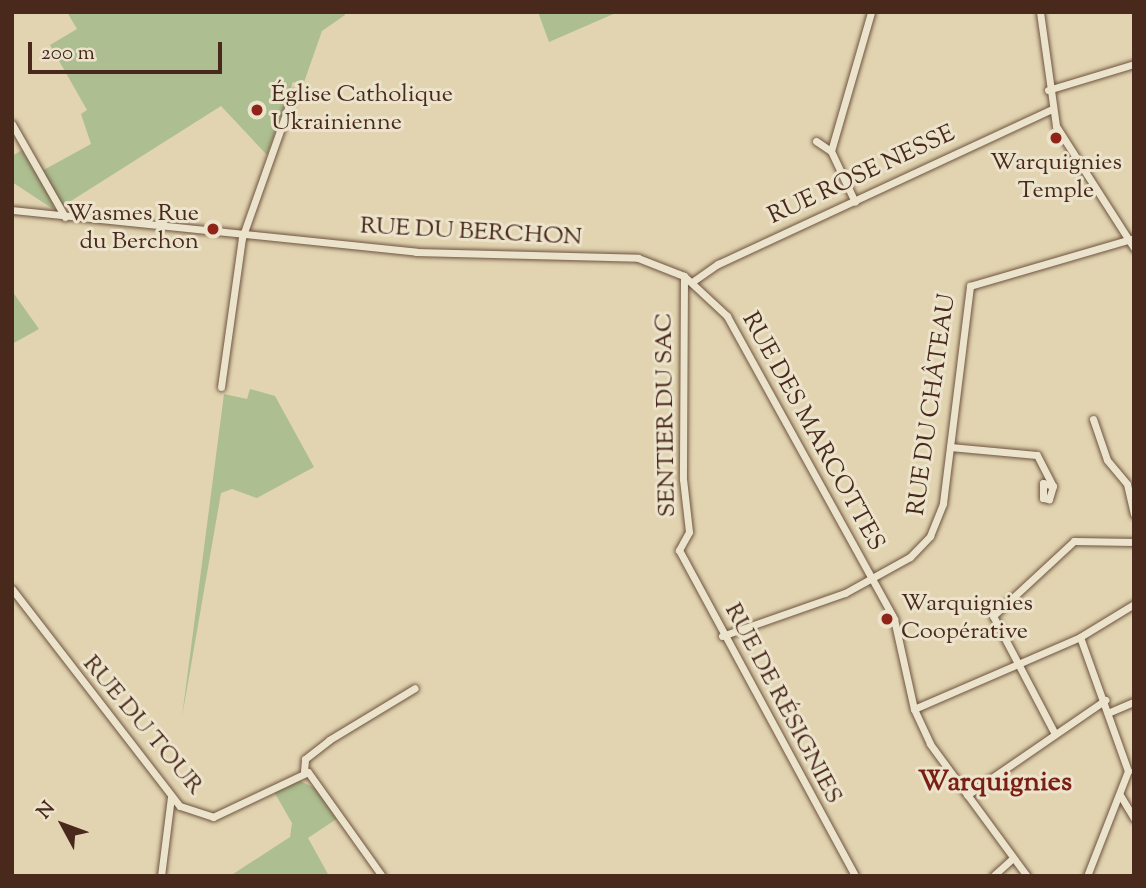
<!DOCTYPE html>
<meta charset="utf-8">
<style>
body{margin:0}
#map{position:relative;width:1146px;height:888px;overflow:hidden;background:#e2d4b0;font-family:"Sorts Mill Goudy",serif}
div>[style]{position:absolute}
.green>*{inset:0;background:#adbe90}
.roads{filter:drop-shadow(0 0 2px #6f5440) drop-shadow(0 0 2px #6f5440)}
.minor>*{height:7px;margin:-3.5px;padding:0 3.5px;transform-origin:3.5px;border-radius:3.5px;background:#ece3cc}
.dots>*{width:19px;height:19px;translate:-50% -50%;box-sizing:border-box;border:4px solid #ece3cc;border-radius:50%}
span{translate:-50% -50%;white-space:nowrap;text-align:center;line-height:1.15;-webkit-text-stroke:6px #ece3cc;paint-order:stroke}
.poi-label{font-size:24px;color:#49291b}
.left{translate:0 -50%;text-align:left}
.right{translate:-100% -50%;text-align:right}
.street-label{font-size:24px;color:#49291b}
.quarter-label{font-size:28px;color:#7a1f14;font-weight:700}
.frame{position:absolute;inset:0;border:14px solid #49291b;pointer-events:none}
.north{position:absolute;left:28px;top:790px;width:70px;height:70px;-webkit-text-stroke:5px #ece3cc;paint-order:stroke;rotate:311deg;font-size:19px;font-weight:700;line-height:28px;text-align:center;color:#49291b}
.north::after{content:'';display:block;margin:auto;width:24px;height:32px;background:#49291b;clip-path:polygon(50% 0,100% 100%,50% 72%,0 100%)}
.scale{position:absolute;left:28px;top:42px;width:194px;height:32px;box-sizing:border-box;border:4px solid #49291b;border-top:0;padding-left:9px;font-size:21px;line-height:24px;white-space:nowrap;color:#49291b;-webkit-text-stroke:5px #ece3cc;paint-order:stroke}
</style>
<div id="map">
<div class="green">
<div style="clip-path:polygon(67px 12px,344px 12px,345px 15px,322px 31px,303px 85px,293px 82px,267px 155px,221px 106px,63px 206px,40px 172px,91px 144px,81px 114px,87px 110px,50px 45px,77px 29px)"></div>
<div style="clip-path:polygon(538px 12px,618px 12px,549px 42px)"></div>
<div style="clip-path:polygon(22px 150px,54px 204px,53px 209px,12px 182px,12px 156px)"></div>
<div style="clip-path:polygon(12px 291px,39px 329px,12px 344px)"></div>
<div style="clip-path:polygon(250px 389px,275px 396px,314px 467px,257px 498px,232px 489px,221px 493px,182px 717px,224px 394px,247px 399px)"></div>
<div style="clip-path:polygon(296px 779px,317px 789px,338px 818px,308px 838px,329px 876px,230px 876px,290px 837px,292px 823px,273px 790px)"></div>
</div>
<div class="roads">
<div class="minor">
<div style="left:1040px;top:12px;width:115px;rotate:82deg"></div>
<div style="left:1056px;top:126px;width:145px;rotate:57.4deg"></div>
<div style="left:1048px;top:90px;width:90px;rotate:-16.8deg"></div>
<div style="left:12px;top:124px;width:107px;rotate:60.3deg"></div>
<div style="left:816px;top:141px;width:18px;rotate:34deg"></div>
<div style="left:831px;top:151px;width:56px;rotate:64.8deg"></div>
<div style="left:831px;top:151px;width:145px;rotate:-73.9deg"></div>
<div style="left:12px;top:210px;width:406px;rotate:5.9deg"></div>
<div style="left:416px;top:252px;width:222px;rotate:1.5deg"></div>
<div style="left:638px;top:258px;width:49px;rotate:21.4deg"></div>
<div style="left:684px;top:276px;width:59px;rotate:42.9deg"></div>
<div style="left:727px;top:316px;width:346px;rotate:61.1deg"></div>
<div style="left:894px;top:619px;width:92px;rotate:77.5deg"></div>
<div style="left:914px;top:709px;width:38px;rotate:65deg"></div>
<div style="left:930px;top:744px;width:164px;rotate:53.7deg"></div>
<div style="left:684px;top:276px;width:203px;rotate:90.3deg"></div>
<div style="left:683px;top:479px;width:53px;rotate:83.5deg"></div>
<div style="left:689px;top:532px;width:21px;rotate:119deg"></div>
<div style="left:679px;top:550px;width:370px;rotate:61.6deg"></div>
<div style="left:692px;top:282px;width:32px;rotate:-35deg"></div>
<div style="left:718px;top:264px;width:368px;rotate:-24.9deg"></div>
<div style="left:221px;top:387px;width:150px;rotate:-82deg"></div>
<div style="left:242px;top:238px;width:153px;rotate:-70.5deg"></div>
<div style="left:1093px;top:419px;width:43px;rotate:71.1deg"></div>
<div style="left:1107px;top:460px;width:31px;rotate:50deg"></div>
<div style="left:1127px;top:484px;width:31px;rotate:77deg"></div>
<div style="left:950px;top:447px;width:87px;rotate:5.3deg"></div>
<div style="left:1037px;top:455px;width:35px;rotate:63deg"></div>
<div style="left:1053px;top:486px;width:14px;rotate:107deg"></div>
<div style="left:1049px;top:499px;width:6px;rotate:-171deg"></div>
<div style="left:1043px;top:498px;width:15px;rotate:-90deg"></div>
<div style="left:1043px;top:483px;width:10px;rotate:17deg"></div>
<div style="left:12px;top:589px;width:274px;rotate:52.3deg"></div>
<div style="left:180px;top:806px;width:35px;rotate:18deg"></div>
<div style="left:213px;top:817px;width:105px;rotate:-25.3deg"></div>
<div style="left:308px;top:772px;width:128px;rotate:54.6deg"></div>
<div style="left:722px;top:636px;width:130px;rotate:-19.3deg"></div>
<div style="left:845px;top:593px;width:74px;rotate:-29deg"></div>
<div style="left:910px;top:557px;width:29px;rotate:-46deg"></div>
<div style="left:930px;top:536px;width:35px;rotate:-68deg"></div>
<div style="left:943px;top:503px;width:219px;rotate:-82.9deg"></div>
<div style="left:970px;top:286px;width:171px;rotate:-16.3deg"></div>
<div style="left:914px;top:709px;width:181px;rotate:-23.4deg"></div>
<div style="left:1110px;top:712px;width:26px;rotate:-23deg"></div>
<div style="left:1055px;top:734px;width:133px;rotate:-117.7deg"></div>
<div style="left:993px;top:616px;width:110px;rotate:-42.8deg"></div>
<div style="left:1074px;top:541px;width:60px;rotate:1deg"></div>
<div style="left:304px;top:771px;width:12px;rotate:-85deg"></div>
<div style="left:305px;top:759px;width:31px;rotate:-38deg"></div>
<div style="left:329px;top:740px;width:100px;rotate:-31.2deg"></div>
<div style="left:967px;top:795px;width:168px;rotate:-34.5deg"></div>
<div style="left:1120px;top:795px;width:27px;rotate:59deg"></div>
<div style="left:161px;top:876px;width:80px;rotate:-82.8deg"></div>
<div style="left:993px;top:876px;width:25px;rotate:-42deg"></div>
<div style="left:1087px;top:876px;width:113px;rotate:-68.7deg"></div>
<div style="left:1128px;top:771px;width:142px;rotate:-109.7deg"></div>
<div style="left:1080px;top:637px;width:63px;rotate:-31.4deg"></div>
</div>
</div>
<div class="dots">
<div style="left:257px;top:110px;background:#8f2418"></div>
<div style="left:1056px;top:138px;background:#8f2418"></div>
<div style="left:213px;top:229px;background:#8f2418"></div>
<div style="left:887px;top:619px;background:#8f2418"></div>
</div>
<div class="poi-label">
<span class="left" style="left:271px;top:110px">Église Catholique<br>Ukrainienne</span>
<span style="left:1056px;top:178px">Warquignies<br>Temple</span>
<span class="right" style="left:199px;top:229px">Wasmes Rue<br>du Berchon</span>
<span class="left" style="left:901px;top:619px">Warquignies<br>Coopérative</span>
</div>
<div class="street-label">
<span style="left:862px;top:176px;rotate:-25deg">RUE ROSE NESSE</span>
<span style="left:471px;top:233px;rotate:3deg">RUE DU BERCHON</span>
<span style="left:933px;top:405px;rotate:-82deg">RUE DU CHÂTEAU</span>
<span style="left:667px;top:415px;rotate:-91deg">SENTIER DU SAC</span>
<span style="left:812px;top:432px;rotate:61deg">RUE DES MARCOTTES</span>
<span style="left:782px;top:704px;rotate:62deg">RUE DE RÉSIGNIES</span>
<span style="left:142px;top:726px;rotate:50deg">RUE DU TOUR</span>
</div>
<div class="quarter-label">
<span style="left:995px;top:783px">Warquignies</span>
</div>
<div class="frame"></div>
<div class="north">N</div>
<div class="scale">200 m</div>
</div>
